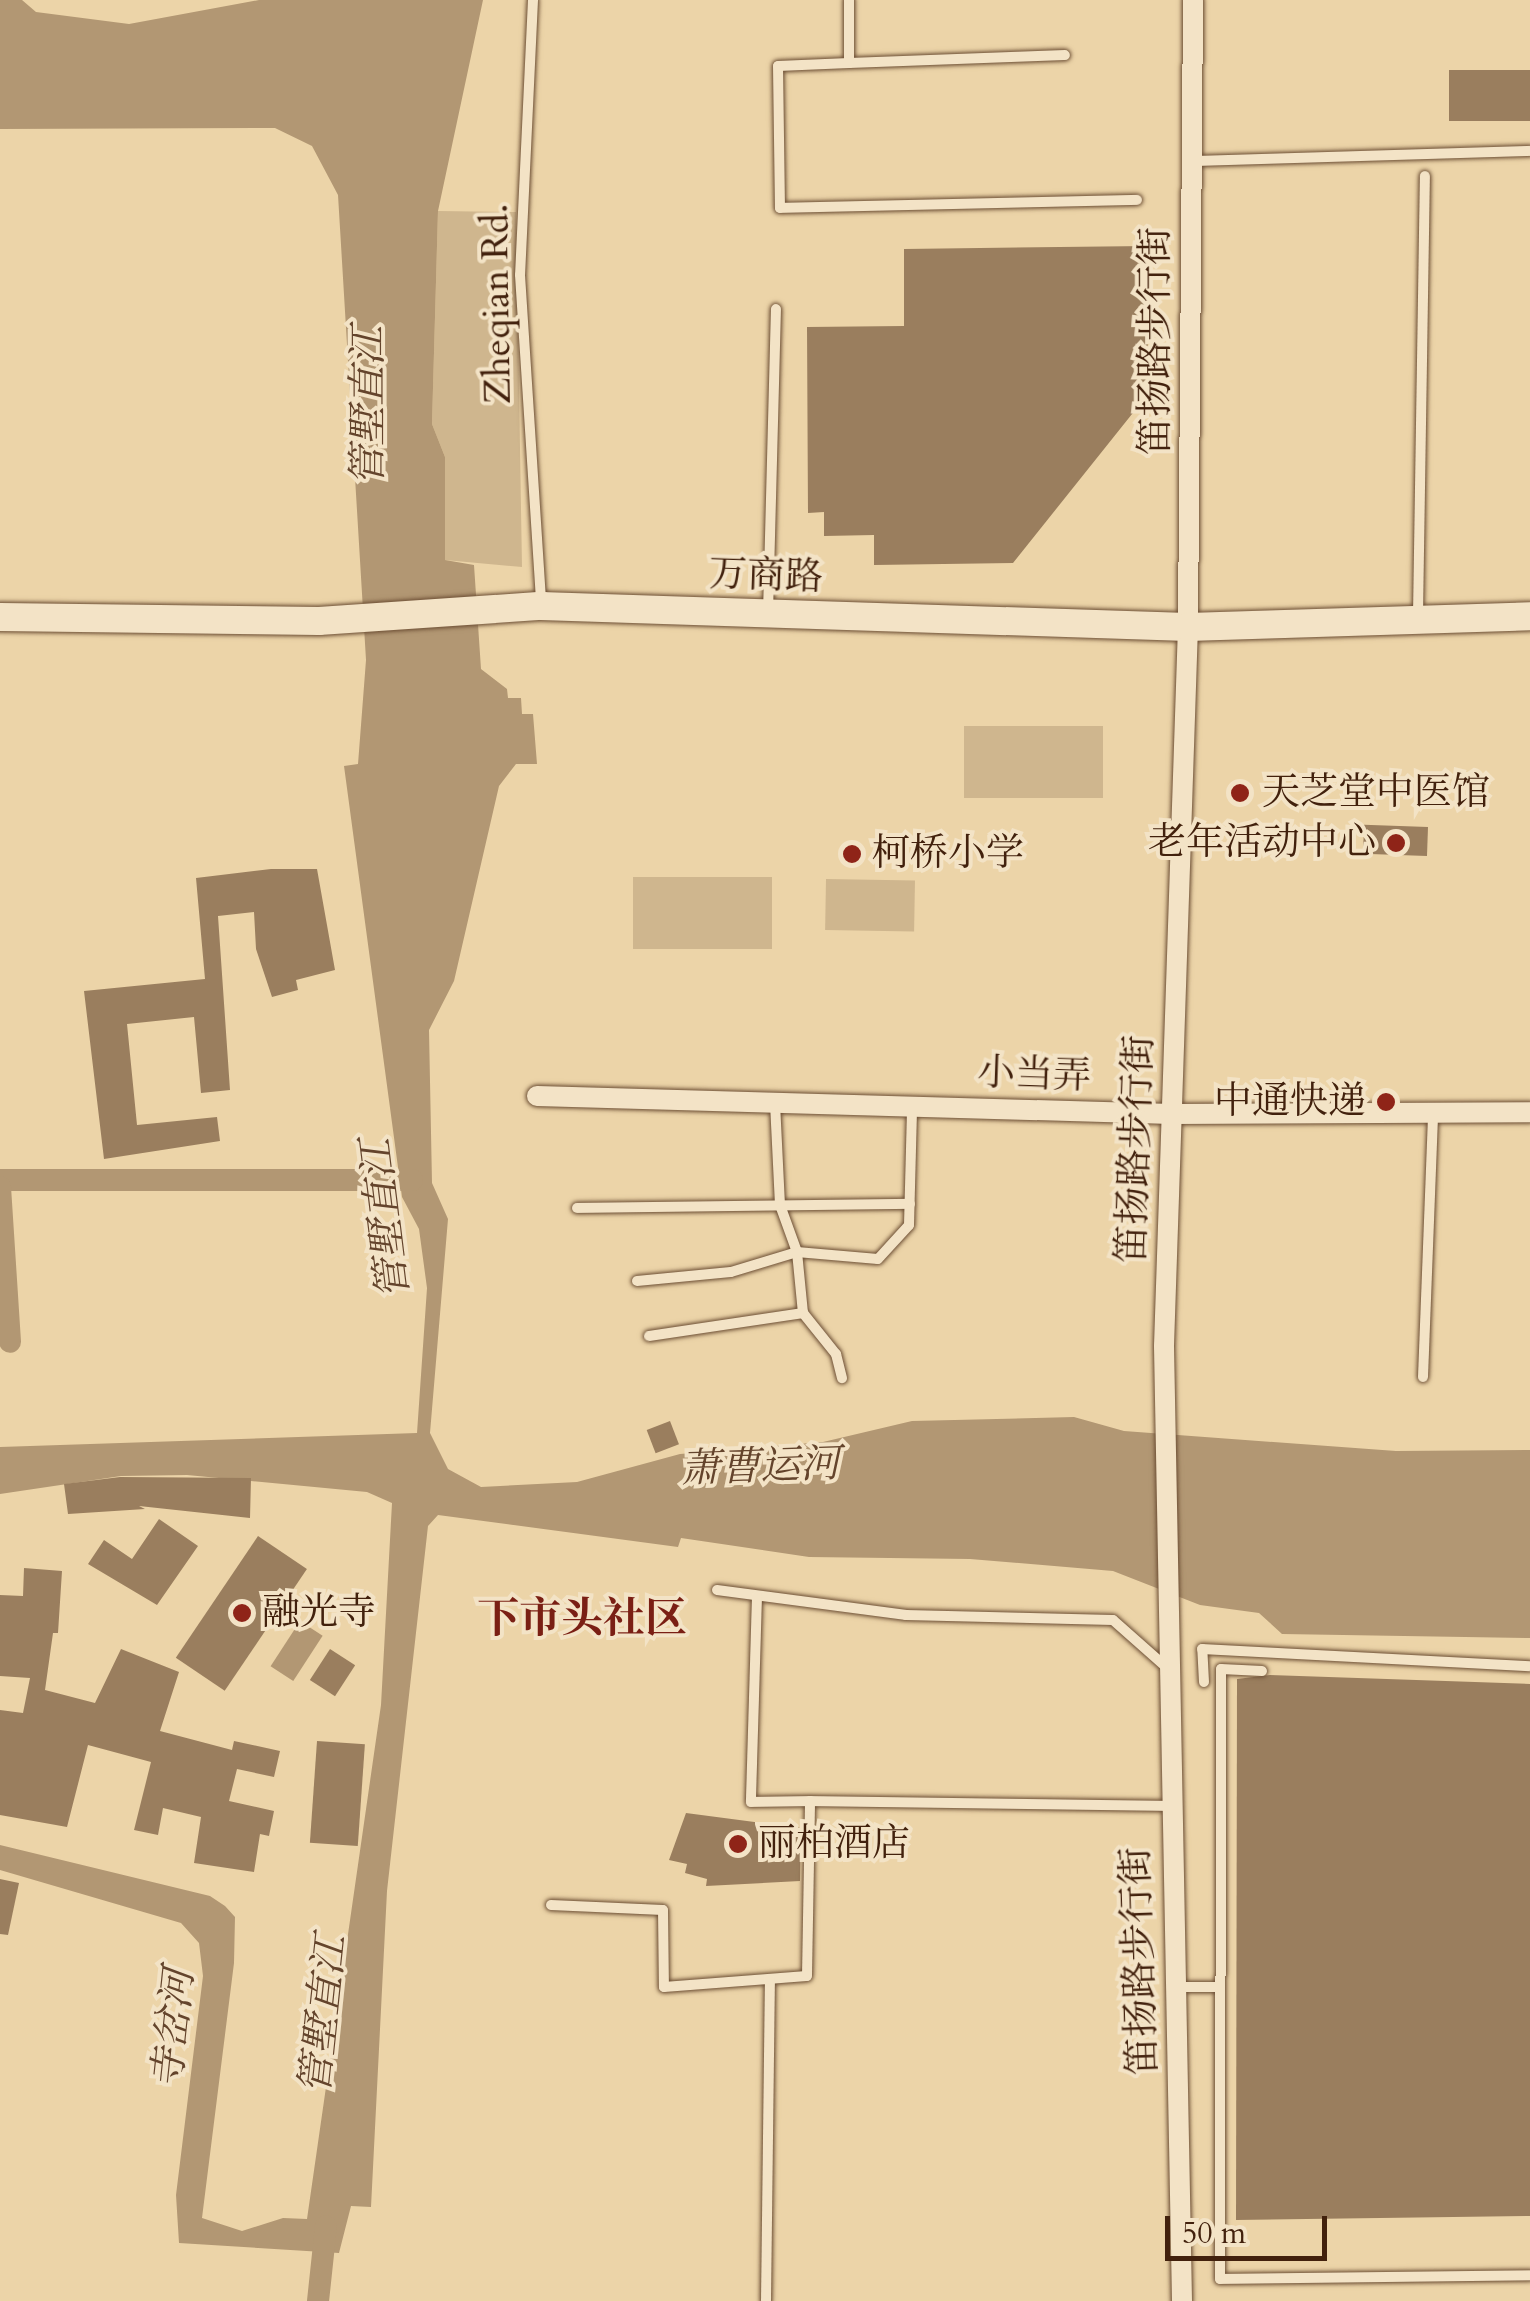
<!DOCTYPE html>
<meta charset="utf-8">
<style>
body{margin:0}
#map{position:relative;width:1530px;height:2301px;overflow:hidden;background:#ecd4a8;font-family:Cardo,"Noto Serif SC",serif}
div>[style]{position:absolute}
.green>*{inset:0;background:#cfb68e;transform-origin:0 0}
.water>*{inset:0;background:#b29773;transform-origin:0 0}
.canal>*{height:22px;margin:-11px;padding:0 11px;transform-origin:11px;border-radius:11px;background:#b29773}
.building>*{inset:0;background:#9a7e5e;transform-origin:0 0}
.roads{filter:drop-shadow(0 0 2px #6c4e34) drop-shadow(0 0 2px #6c4e34)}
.lane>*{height:10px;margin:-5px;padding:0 5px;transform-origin:5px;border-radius:5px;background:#f3e3c6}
.street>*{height:20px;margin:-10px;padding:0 10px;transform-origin:10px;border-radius:10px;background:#f3e3c6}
.secondary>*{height:28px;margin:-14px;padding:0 14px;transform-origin:14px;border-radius:14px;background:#f3e3c6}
.dots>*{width:28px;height:28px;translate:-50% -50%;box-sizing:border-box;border:5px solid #f3e3c6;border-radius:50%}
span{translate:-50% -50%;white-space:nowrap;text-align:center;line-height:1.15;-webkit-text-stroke:8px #f3e3c6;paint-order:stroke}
.street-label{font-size:38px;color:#42210d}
.poi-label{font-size:38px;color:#42210d}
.left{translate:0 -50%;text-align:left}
.right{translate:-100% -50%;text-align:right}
.water-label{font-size:40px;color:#64442c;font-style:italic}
.quarter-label{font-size:42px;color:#7a1f14;font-weight:700}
.scale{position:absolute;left:1165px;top:2216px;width:162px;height:45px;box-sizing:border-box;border:5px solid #42210d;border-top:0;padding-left:12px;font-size:30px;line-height:35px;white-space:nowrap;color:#42210d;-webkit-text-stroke:8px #f3e3c6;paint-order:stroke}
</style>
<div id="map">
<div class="green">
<div style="clip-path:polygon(438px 211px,516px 212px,522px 567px,445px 560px,445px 457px,432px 424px)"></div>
<div style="left:964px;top:726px;width:139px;height:72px"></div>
<div style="left:633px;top:877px;width:139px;height:72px"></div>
<div style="left:826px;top:879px;width:89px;height:51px;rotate:1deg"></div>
</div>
<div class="water">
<div style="clip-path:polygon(0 0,22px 0,36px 12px,129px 24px,259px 0,483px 0,438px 211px,432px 424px,445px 457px,445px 560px,474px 565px,481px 669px,507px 689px,508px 698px,521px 698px,522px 714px,533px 714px,537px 764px,516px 764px,499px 786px,454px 981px,429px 1030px,432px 1183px,448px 1219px,430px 1433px,448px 1469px,481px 1487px,577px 1482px,680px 1454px,823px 1442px,912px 1421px,1074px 1417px,1124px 1431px,1396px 1451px,1530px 1450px,1530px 1638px,1282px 1634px,1259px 1613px,1200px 1605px,1113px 1571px,970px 1559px,809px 1557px,681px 1538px,678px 1547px,438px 1515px,428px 1526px,387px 1891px,371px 2207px,351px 2206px,339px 2253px,179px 2243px,176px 2195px,203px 1976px,199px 1943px,181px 1923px,0 1870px,0 1845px,210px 1896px,225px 1906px,235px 1917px,234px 1963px,202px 2218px,242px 2231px,283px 2218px,307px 2219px,381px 1705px,392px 1503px,367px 1492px,187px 1475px,121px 1476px,0 1494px,0 1447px,417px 1433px,427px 1288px,419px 1229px,402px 1197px,344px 766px,358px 764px,366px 660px,338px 195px,312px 146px,275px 128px,0 129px)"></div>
<div style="left:300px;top:1621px;width:27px;height:54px;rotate:33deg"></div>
</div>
<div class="canal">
<div style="left:0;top:1180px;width:412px"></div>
<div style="left:0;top:1187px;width:155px;rotate:86.3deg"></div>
<div style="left:318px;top:2301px;width:75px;rotate:-83.9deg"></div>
</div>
<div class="building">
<div style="left:1530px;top:70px;width:51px;height:81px;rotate:90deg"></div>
<div style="clip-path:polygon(1147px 246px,1148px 394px,1013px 563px,874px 565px,874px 535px,824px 536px,824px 512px,808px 513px,807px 327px,904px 326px,904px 249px)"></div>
<div style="left:1428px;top:827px;width:29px;height:64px;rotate:92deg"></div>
<div style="clip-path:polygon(271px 869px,317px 869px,335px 970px,296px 980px,298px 990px,272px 997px,256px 949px,254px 912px,218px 916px,230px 1090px,201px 1093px,194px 1017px,127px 1024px,137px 1125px,217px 1117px,220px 1141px,104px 1159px,84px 991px,205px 979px,196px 878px)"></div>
<div style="left:670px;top:1421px;width:25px;height:25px;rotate:69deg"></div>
<div style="clip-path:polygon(120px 1477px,251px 1478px,250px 1518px,139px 1506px,145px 1509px,68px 1514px,64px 1484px)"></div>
<div style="clip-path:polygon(159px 1519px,198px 1546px,157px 1605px,88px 1564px,104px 1540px,132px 1559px)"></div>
<div style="left:258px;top:1536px;width:59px;height:147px;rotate:34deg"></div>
<div style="clip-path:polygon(24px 1568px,62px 1571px,58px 1633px,53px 1633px,45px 1690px,95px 1703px,121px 1649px,179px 1672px,160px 1731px,232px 1750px,234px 1741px,280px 1751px,274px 1777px,237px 1769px,229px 1801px,274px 1811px,269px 1836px,260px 1834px,254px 1872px,194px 1863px,201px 1817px,163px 1808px,158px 1835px,134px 1830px,151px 1762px,88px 1745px,67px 1827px,0 1815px,0 1710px,23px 1713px,30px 1678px,0 1676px,0 1595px,23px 1596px)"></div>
<div style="left:330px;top:1649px;width:30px;height:37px;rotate:33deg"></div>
<div style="clip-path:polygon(1270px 1675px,1530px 1684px,1530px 2216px,1236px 2220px,1237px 1679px)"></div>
<div style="left:317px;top:1741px;width:48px;height:102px;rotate:4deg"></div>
<div style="clip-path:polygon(686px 1813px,801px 1828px,800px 1881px,706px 1886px,707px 1879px,685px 1873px,687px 1864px,669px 1860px)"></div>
<div style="clip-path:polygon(0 1879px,19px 1883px,8px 1935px,0 1934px)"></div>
</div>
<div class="roads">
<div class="lane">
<div style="left:533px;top:0;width:275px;rotate:92.7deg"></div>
<div style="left:520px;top:275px;width:329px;rotate:86.3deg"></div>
<div style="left:849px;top:0;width:63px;rotate:90deg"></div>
<div style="left:849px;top:63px;width:216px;rotate:-2.1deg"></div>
<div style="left:849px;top:63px;width:71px;rotate:177.6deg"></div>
<div style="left:778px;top:66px;width:142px;rotate:89.2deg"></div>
<div style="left:780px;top:208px;width:357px;rotate:-1.3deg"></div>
<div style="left:1192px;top:161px;width:338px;rotate:-1.7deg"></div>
<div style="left:768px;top:613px;width:304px;rotate:-88.5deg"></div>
<div style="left:1418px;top:615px;width:439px;rotate:-89.1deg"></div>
<div style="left:775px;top:1103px;width:102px;rotate:87.2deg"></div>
<div style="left:780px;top:1205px;width:50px;rotate:70.1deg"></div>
<div style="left:797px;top:1252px;width:61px;rotate:84.4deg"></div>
<div style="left:803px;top:1313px;width:53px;rotate:51.2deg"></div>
<div style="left:836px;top:1354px;width:25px;rotate:76deg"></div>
<div style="left:577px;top:1208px;width:333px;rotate:-0.7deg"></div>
<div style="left:637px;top:1281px;width:94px;rotate:-5.5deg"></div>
<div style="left:731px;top:1272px;width:69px;rotate:-16.9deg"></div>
<div style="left:797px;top:1252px;width:81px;rotate:4.9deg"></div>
<div style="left:878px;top:1259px;width:46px;rotate:-47.6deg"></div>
<div style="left:909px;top:1225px;width:117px;rotate:-88.5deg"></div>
<div style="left:649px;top:1336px;width:156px;rotate:-8.5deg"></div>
<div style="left:1423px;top:1377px;width:263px;rotate:-87.8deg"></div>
<div style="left:717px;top:1590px;width:191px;rotate:7.5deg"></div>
<div style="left:906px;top:1615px;width:207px;rotate:1.4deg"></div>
<div style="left:1113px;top:1620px;width:69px;rotate:41.5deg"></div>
<div style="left:757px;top:1596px;width:206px;rotate:91.7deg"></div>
<div style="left:751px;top:1802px;width:59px;rotate:-1deg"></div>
<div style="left:1262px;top:1671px;width:41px;rotate:-177.2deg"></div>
<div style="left:1221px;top:1669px;width:610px;rotate:90.09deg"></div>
<div style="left:1220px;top:2279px;width:310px;rotate:-0.7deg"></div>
<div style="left:1204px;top:1682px;width:33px;rotate:-93deg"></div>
<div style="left:1202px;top:1649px;width:328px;rotate:3deg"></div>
<div style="left:551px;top:1905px;width:112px;rotate:2.6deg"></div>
<div style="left:663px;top:1910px;width:77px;rotate:89.3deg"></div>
<div style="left:664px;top:1987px;width:143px;rotate:-4.4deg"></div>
<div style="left:807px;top:1976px;width:175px;rotate:-89deg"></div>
<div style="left:810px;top:1801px;width:360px;rotate:0.8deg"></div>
<div style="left:1176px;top:1987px;width:44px"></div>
<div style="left:766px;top:2301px;width:322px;rotate:-89.3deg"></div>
</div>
<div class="street">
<div style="left:537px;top:1096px;width:635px;rotate:1.62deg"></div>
<div style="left:1172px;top:1114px;width:358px;rotate:-0.3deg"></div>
<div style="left:1182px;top:2301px;width:955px;rotate:-91.08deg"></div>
<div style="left:1164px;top:1346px;width:719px;rotate:-88.09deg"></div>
<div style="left:1188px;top:627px;width:627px;rotate:-89.54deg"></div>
</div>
<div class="secondary">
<div style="left:0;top:617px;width:319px;rotate:0.7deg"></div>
<div style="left:319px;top:621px;width:223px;rotate:-3.9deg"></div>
<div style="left:541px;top:606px;width:647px;rotate:1.86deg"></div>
<div style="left:1188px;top:627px;width:342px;rotate:-1.8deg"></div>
</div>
</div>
<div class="dots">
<div style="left:1240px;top:793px;background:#8f2418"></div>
<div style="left:1396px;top:843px;background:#8f2418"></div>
<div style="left:852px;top:854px;background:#8f2418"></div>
<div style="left:1386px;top:1102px;background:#8f2418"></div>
<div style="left:242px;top:1613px;background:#8f2418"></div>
<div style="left:738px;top:1844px;background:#8f2418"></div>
</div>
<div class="street-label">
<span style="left:497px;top:304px;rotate:-91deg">Zheqian Rd.</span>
<span style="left:1156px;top:341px;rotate:-90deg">笛扬路步行街</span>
<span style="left:766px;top:576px;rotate:2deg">万商路</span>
<span style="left:1034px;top:1075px;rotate:2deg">小当弄</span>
<span style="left:1136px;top:1149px;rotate:-88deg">笛扬路步行街</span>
<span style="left:1140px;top:1961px;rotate:-92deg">笛扬路步行街</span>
</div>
<div class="poi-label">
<span class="left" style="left:1262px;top:793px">天芝堂中医馆</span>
<span class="right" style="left:1376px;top:843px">老年活动中心</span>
<span class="left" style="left:872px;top:854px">柯桥小学</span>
<span class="right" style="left:1366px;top:1102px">中通快递</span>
<span class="left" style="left:262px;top:1613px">融光寺</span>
<span class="left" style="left:758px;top:1844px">丽柏酒店</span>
</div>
<div class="water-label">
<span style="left:369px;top:406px;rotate:-90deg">管墅直江</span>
<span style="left:386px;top:1219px;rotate:-97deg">管墅直江</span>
<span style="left:760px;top:1467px;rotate:-2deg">萧曹运河</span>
<span style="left:324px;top:2015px;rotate:-84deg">管墅直江</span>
<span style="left:174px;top:2029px;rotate:-84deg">寺岔河</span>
</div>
<div class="quarter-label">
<span style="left:582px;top:1619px">下市头社区</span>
</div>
<div class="scale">50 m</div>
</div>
